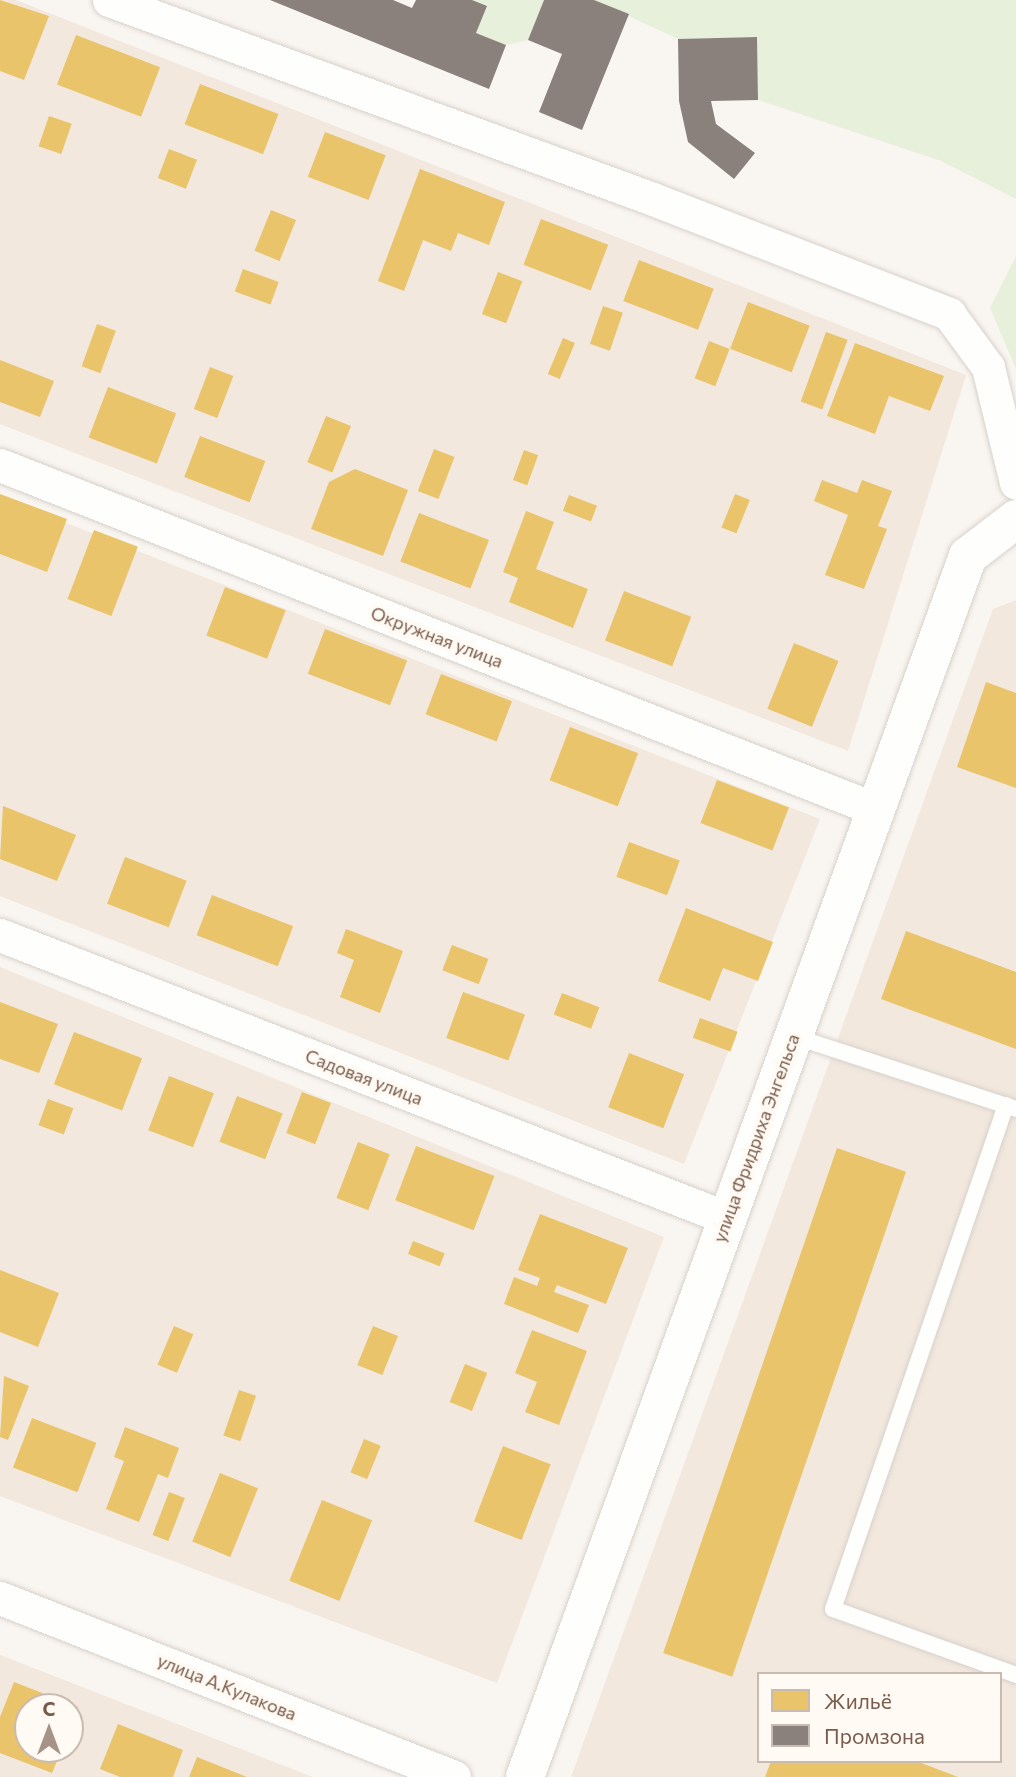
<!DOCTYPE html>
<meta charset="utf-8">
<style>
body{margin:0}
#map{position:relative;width:1016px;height:1777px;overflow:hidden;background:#f9f5f0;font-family:Commissioner,sans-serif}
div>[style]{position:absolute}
.residential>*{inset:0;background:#f2e8de}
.green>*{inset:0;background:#e7f0db}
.homes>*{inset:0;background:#e9c46a;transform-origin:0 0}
.industry>*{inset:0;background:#8a817c}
.roads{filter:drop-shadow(0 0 2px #d7d1cb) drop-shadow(0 0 2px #d7d1cb)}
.service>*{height:16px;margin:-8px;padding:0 8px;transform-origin:8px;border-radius:8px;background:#fefefd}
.minor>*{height:33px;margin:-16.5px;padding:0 16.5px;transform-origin:16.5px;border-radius:16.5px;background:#fefefd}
.secondary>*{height:38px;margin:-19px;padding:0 19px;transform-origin:19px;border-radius:19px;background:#fefefd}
span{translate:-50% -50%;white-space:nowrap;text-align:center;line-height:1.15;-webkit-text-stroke:7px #fffaf3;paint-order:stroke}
.street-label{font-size:18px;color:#7a5c4d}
.legend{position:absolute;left:757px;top:1672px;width:245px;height:91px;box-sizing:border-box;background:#fffaf3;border:2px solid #cabbb1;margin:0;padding:9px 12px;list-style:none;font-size:21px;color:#7a5c4d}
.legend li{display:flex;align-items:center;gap:14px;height:35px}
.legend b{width:35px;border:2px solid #cabbb1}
.north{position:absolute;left:14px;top:1693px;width:70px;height:70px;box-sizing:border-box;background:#fffaf3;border:2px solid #cabbb1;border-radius:50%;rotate:0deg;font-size:19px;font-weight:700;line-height:28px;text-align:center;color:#7a5c4d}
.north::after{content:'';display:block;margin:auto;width:24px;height:32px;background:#a69286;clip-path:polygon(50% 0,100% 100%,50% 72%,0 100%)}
</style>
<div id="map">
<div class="residential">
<div style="clip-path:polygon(0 0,16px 0,966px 375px,848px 751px,0 424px)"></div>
<div style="clip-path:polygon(0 497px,820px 819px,684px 1164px,0 896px)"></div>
<div style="clip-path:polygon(evenodd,1016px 600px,1016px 1777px,571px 1777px,993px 609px,1016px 600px,759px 1674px,1000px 1674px,1000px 1761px,759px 1761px,759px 1674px)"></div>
<div style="clip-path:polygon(0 967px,664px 1237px,497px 1683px,0 1496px)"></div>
<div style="clip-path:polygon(evenodd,0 1655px,313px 1777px,0 1777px,0 1655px,28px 1707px,70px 1707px,70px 1749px,28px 1749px,28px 1707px)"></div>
</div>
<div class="green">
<div style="clip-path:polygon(472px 0,544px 0,528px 40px,506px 45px,476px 33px,486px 6px)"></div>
<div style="clip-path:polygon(594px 0,1016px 0,1016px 199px,941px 161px,758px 100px,757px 37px,678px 39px)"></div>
<div style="clip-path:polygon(1016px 256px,1016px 369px,990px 308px)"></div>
</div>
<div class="homes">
<div style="clip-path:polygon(0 0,49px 16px,24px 80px,0 71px)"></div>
<div style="left:76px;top:35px;width:90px;height:53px;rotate:21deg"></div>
<div style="left:200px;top:84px;width:84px;height:43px;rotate:21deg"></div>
<div style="left:49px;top:116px;width:24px;height:32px;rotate:19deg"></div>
<div style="left:325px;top:132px;width:65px;height:48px;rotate:21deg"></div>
<div style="left:169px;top:149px;width:30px;height:31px;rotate:21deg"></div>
<div style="clip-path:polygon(420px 169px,505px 202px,489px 245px,458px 233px,451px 251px,423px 240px,404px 291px,378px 281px)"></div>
<div style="left:271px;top:210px;width:27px;height:44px;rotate:22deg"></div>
<div style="left:541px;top:219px;width:72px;height:49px;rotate:21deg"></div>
<div style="left:639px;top:260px;width:80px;height:44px;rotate:21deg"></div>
<div style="left:243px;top:269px;width:38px;height:24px;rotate:20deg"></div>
<div style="left:498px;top:272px;width:26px;height:45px;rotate:21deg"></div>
<div style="left:748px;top:302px;width:66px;height:50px;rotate:21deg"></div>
<div style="left:603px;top:306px;width:21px;height:40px;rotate:19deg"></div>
<div style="left:97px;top:324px;width:20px;height:45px;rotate:20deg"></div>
<div style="left:826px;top:332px;width:23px;height:74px;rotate:20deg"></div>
<div style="left:563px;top:338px;width:13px;height:39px;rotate:23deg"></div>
<div style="left:709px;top:341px;width:22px;height:40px;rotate:21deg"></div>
<div style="clip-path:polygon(855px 343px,944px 376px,930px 411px,889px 396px,875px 434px,827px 416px)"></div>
<div style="clip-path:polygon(0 360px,54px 381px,40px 417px,0 402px)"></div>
<div style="left:210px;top:367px;width:25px;height:45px;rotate:21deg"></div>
<div style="left:108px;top:387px;width:73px;height:54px;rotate:21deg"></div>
<div style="left:326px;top:416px;width:27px;height:50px;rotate:22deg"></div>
<div style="left:200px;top:436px;width:70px;height:44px;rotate:21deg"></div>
<div style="left:434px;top:449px;width:22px;height:45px;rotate:21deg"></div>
<div style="left:524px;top:450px;width:15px;height:32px;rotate:20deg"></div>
<div style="clip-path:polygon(355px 469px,408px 490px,383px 556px,311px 529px,329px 482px)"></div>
<div style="clip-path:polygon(822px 480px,857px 493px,862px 480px,892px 491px,878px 526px,887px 529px,864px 589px,825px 575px,848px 515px,814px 501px)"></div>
<div style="clip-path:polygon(0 494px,67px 519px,47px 572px,0 554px)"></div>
<div style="left:735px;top:494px;width:16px;height:36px;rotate:22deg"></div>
<div style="left:569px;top:495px;width:30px;height:17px;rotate:21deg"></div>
<div style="clip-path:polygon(526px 511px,554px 522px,536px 569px,588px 589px,573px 628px,509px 602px,518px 578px,503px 572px)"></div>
<div style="left:419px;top:513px;width:75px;height:52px;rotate:21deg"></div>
<div style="left:94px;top:530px;width:47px;height:74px;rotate:21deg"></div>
<div style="left:225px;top:587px;width:65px;height:52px;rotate:21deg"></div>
<div style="left:624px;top:591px;width:72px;height:53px;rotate:21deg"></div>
<div style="left:325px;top:629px;width:88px;height:48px;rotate:21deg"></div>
<div style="left:794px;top:643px;width:48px;height:71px;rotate:22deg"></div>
<div style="left:441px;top:674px;width:76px;height:43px;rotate:21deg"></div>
<div style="clip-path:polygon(986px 682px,1016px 693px,1016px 788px,957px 767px)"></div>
<div style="left:570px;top:727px;width:73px;height:57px;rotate:21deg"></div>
<div style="left:717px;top:780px;width:77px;height:46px;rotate:21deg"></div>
<div style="clip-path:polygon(3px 806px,76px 835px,57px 881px,0 859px)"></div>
<div style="left:629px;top:842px;width:54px;height:37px;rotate:20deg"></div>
<div style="left:125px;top:857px;width:66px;height:50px;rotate:21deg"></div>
<div style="left:212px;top:895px;width:87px;height:43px;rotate:21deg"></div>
<div style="clip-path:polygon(686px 908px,773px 942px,758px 981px,723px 968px,710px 1001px,658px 981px)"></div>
<div style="clip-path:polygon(346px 929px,403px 951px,380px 1013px,340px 997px,354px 960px,337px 953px)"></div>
<div style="clip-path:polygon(906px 931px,1016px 972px,1016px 1049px,881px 999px)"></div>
<div style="left:452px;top:945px;width:39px;height:27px;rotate:21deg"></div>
<div style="left:463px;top:992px;width:66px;height:49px;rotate:20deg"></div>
<div style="left:562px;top:993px;width:40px;height:23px;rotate:21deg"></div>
<div style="clip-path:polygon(0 1002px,58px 1024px,39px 1073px,0 1059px)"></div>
<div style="left:700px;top:1018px;width:40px;height:21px;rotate:20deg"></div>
<div style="left:74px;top:1032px;width:73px;height:56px;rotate:21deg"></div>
<div style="left:629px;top:1053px;width:59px;height:58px;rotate:21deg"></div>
<div style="left:169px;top:1076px;width:48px;height:58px;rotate:21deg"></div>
<div style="left:302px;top:1092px;width:31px;height:44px;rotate:21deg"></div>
<div style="left:237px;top:1096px;width:49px;height:49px;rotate:21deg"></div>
<div style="left:48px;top:1099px;width:27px;height:28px;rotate:20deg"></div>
<div style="left:358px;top:1142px;width:34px;height:60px;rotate:21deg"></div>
<div style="left:416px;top:1146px;width:84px;height:58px;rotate:21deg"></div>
<div style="left:837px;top:1148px;width:73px;height:534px;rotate:19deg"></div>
<div style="clip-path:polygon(540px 1214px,628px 1248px,606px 1304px,557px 1285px,554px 1292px,589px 1305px,578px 1333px,504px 1304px,514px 1277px,537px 1286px,540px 1278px,518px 1270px)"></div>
<div style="left:413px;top:1241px;width:34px;height:14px;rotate:21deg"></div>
<div style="clip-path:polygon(0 1270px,59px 1293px,38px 1347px,0 1332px)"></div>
<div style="left:174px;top:1326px;width:21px;height:42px;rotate:23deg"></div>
<div style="left:373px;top:1326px;width:27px;height:42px;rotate:22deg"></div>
<div style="clip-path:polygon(532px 1330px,587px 1351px,559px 1425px,525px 1412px,537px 1382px,515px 1373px)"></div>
<div style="left:465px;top:1364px;width:24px;height:41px;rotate:22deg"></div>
<div style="clip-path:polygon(4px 1376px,29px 1386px,8px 1440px,0 1437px)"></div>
<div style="left:239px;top:1390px;width:18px;height:48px;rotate:19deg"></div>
<div style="left:32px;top:1418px;width:69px;height:53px;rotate:21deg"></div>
<div style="clip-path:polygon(125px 1427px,179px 1448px,168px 1478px,158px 1474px,139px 1522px,106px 1509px,124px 1461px,114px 1457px)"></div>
<div style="left:364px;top:1439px;width:18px;height:36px;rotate:22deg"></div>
<div style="left:503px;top:1446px;width:51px;height:81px;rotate:21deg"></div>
<div style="left:220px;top:1473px;width:41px;height:74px;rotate:22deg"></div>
<div style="left:169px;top:1492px;width:17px;height:46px;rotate:21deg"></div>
<div style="left:322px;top:1500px;width:54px;height:87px;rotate:22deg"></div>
<div style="clip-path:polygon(14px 1682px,78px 1707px,70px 1727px,70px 1707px,28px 1707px,28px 1749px,62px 1749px,52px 1773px,0 1753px,0 1717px)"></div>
<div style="clip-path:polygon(118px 1724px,183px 1750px,173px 1777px,120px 1777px,100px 1769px)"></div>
<div style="clip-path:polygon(197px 1757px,247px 1777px,189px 1777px)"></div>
<div style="clip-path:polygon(771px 1761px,916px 1761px,958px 1777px,765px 1777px)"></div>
</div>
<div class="industry">
<div style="clip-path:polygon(270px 0,393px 0,412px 8px,416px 0,472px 0,487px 6px,476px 33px,506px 45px,489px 89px)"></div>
<div style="clip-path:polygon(544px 0,594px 0,629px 14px,582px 130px,539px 112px,562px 54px,528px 40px)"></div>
<div style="clip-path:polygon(757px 37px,758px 100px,711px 101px,716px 124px,755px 153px,734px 179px,688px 142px,679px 101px,678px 39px)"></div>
</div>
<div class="roads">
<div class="service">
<div style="left:793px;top:1036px;width:235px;rotate:18.1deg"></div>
<div style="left:1006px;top:1105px;width:533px;rotate:108.94deg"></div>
<div style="left:833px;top:1609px;width:195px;rotate:19.8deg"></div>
</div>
<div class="minor">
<div style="left:109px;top:0;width:579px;rotate:20.09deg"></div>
<div style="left:653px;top:199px;width:318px;rotate:21.2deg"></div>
<div style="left:949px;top:314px;width:66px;rotate:53.7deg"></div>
<div style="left:988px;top:367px;width:119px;rotate:76.4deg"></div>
<div style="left:0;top:465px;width:940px;rotate:21.46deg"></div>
<div style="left:0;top:935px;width:780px;rotate:21.27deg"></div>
<div style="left:0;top:1598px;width:488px;rotate:21.5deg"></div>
</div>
<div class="secondary">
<div style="left:525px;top:1777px;width:1299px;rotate:-70.06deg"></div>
<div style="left:968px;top:556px;width:61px;rotate:-37.6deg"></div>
</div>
</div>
<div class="street-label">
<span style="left:437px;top:637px;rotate:21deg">Окружная улица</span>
<span style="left:364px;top:1077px;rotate:21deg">Садовая улица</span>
<span style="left:756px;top:1138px;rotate:-70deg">улица Фридриха Энгельса</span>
<span style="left:227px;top:1687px;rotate:22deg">улица А.Кулакова</span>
</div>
<ul class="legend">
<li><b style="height:19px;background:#e9c46a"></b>Жильё</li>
<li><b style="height:19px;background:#8a817c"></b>Промзона</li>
</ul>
<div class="north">С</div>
</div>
